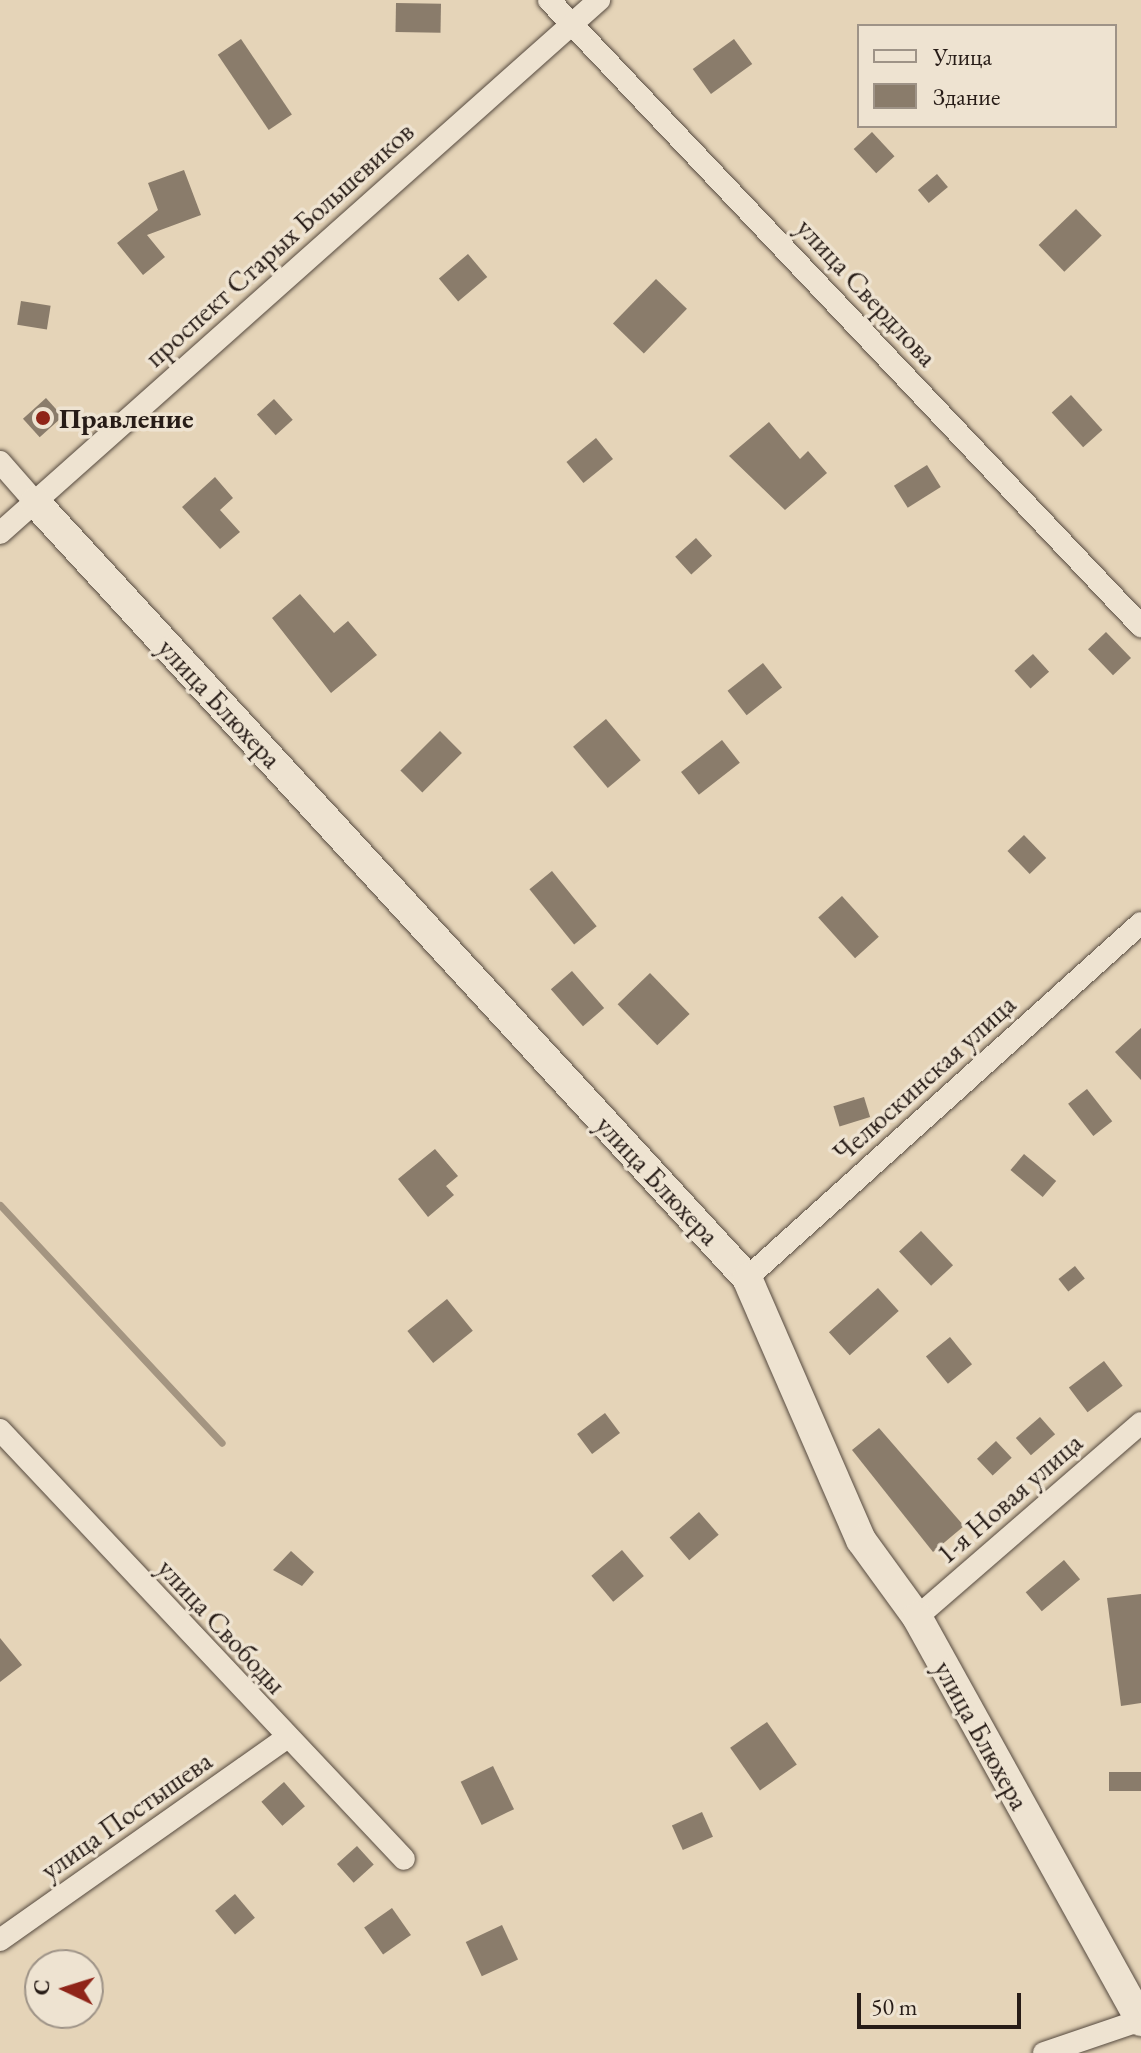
<!DOCTYPE html>
<meta charset="utf-8">
<style>
body{margin:0}
#map{position:relative;width:1141px;height:2053px;overflow:hidden;background:#e5d4b8;font-family:"EB Garamond",serif}
div>[style]{position:absolute}
.stream>*{height:7px;margin:-3.5px;padding:0 3.5px;transform-origin:3.5px;border-radius:3.5px;background:#a49581}
.building>*{inset:0;background:#8a7c6b;transform-origin:0 0}
.roads{filter:drop-shadow(0 0 2px #564a3f) drop-shadow(0 0 2px #564a3f)}
.street>*{height:22px;margin:-11px;padding:0 11px;transform-origin:11px;border-radius:11px;background:#eee3d1}
.secondary>*{height:30px;margin:-15px;padding:0 15px;transform-origin:15px;border-radius:15px;background:#eee3d1}
.dots>*{width:22px;height:22px;translate:-50% -50%;box-sizing:border-box;border:4px solid #eee3d1;border-radius:50%}
span{translate:-50% -50%;white-space:nowrap;text-align:center;line-height:1.15;-webkit-text-stroke:7px #eee3d1;paint-order:stroke}
.street-label{font-size:28px;color:#271c17}
.poi-label{font-size:28px;color:#271c17;font-weight:700}
.left{translate:0 -50%;text-align:left}
.legend{position:absolute;left:857px;top:24px;width:260px;height:104px;box-sizing:border-box;background:#eee3d1;border:2px solid #9e9387;margin:0;padding:10px 14px;list-style:none;font-size:24px;color:#271c17}
.legend li{display:flex;align-items:center;gap:16px;height:40px}
.legend b{width:40px;border:2px solid #9e9387}
.north{position:absolute;left:24px;top:1949px;width:80px;height:80px;box-sizing:border-box;background:#eee3d1;border:2px solid #9e9387;border-radius:50%;rotate:274deg;font-size:22px;font-weight:700;line-height:32px;text-align:center;color:#271c17}
.north::after{content:'';display:block;margin:auto;width:28px;height:36px;background:#8f2418;clip-path:polygon(50% 0,100% 100%,50% 72%,0 100%)}
.scale{position:absolute;left:857px;top:1993px;width:164px;height:36px;box-sizing:border-box;border:4px solid #271c17;border-top:0;padding-left:10px;font-size:24px;line-height:28px;white-space:nowrap;color:#271c17;-webkit-text-stroke:6px #eee3d1;paint-order:stroke}
</style>
<div id="map">
<div class="stream">
<div style="left:0;top:1205px;width:325px;rotate:47deg"></div>
</div>
<div class="building">
<div style="left:396px;top:3px;width:45px;height:29px;rotate:1deg"></div>
<div style="left:241px;top:39px;width:91px;height:28px;rotate:56deg"></div>
<div style="left:734px;top:39px;width:31px;height:51px;rotate:54deg"></div>
<div style="left:872px;top:132px;width:33px;height:25px;rotate:47deg"></div>
<div style="clip-path:polygon(184px 170px,201px 215px,147px 235px,165px 257px,143px 275px,117px 243px,158px 210px,148px 183px)"></div>
<div style="left:937px;top:174px;width:17px;height:25px;rotate:50deg"></div>
<div style="left:1076px;top:209px;width:37px;height:52px;rotate:46deg"></div>
<div style="left:468px;top:254px;width:30px;height:38px;rotate:50deg"></div>
<div style="left:656px;top:279px;width:43px;height:62px;rotate:44deg"></div>
<div style="left:21px;top:301px;width:30px;height:24px;rotate:9deg"></div>
<div style="left:1071px;top:395px;width:47px;height:26px;rotate:48deg"></div>
<div style="left:46px;top:398px;width:25px;height:31px;rotate:48deg"></div>
<div style="left:274px;top:399px;width:28px;height:23px;rotate:48deg"></div>
<div style="clip-path:polygon(769px 422px,800px 459px,808px 451px,827px 473px,785px 510px,729px 456px)"></div>
<div style="left:596px;top:438px;width:27px;height:38px;rotate:51deg"></div>
<div style="left:927px;top:465px;width:26px;height:39px;rotate:58deg"></div>
<div style="clip-path:polygon(215px 477px,233px 498px,220px 510px,240px 532px,220px 549px,182px 507px)"></div>
<div style="left:696px;top:538px;width:24px;height:28px;rotate:48deg"></div>
<div style="clip-path:polygon(300px 594px,334px 633px,348px 621px,377px 655px,331px 693px,272px 618px)"></div>
<div style="left:1106px;top:632px;width:36px;height:25px;rotate:46deg"></div>
<div style="left:1033px;top:654px;width:24px;height:25px;rotate:48deg"></div>
<div style="left:763px;top:663px;width:31px;height:45px;rotate:52deg"></div>
<div style="left:606px;top:719px;width:54px;height:43px;rotate:50deg"></div>
<div style="left:440px;top:731px;width:31px;height:56px;rotate:45deg"></div>
<div style="left:722px;top:740px;width:29px;height:52px;rotate:52deg"></div>
<div style="left:1024px;top:835px;width:32px;height:23px;rotate:46deg"></div>
<div style="left:552px;top:871px;width:71px;height:29px;rotate:51deg"></div>
<div style="left:842px;top:896px;width:55px;height:32px;rotate:48deg"></div>
<div style="left:572px;top:971px;width:49px;height:28px;rotate:49deg"></div>
<div style="left:650px;top:973px;width:57px;height:45px;rotate:46deg"></div>
<div style="clip-path:polygon(1141px 1028px,1141px 1080px,1115px 1052px)"></div>
<div style="left:1087px;top:1089px;width:41px;height:24px;rotate:52deg"></div>
<div style="left:864px;top:1097px;width:21px;height:32px;rotate:73deg"></div>
<div style="clip-path:polygon(435px 1149px,458px 1176px,446px 1186px,454px 1195px,428px 1217px,398px 1179px)"></div>
<div style="left:1024px;top:1154px;width:42px;height:21px;rotate:40deg"></div>
<div style="left:921px;top:1231px;width:47px;height:30px;rotate:47deg"></div>
<div style="left:1075px;top:1266px;width:16px;height:21px;rotate:52deg"></div>
<div style="left:878px;top:1288px;width:31px;height:66px;rotate:48deg"></div>
<div style="left:447px;top:1299px;width:41px;height:51px;rotate:51deg"></div>
<div style="left:950px;top:1337px;width:35px;height:31px;rotate:51deg"></div>
<div style="left:1104px;top:1361px;width:31px;height:44px;rotate:53deg"></div>
<div style="left:605px;top:1413px;width:25px;height:35px;rotate:53deg"></div>
<div style="left:1040px;top:1417px;width:23px;height:32px;rotate:49deg"></div>
<div style="clip-path:polygon(879px 1428px,964px 1526px,933px 1552px,852px 1450px)"></div>
<div style="left:996px;top:1441px;width:23px;height:26px;rotate:47deg"></div>
<div style="left:699px;top:1512px;width:30px;height:39px;rotate:49deg"></div>
<div style="left:622px;top:1550px;width:34px;height:40px;rotate:50deg"></div>
<div style="clip-path:polygon(291px 1551px,314px 1572px,302px 1586px,273px 1570px)"></div>
<div style="left:1064px;top:1560px;width:25px;height:50px;rotate:50deg"></div>
<div style="clip-path:polygon(1141px 1594px,1141px 1703px,1121px 1706px,1107px 1598px)"></div>
<div style="clip-path:polygon(0 1638px,22px 1665px,0 1682px)"></div>
<div style="left:767px;top:1722px;width:52px;height:45px;rotate:55deg"></div>
<div style="left:493px;top:1766px;width:48px;height:36px;rotate:64deg"></div>
<div style="left:1141px;top:1772px;width:19px;height:32px;rotate:90deg"></div>
<div style="left:284px;top:1782px;width:32px;height:30px;rotate:49deg"></div>
<div style="left:702px;top:1812px;width:27px;height:33px;rotate:66deg"></div>
<div style="left:357px;top:1846px;width:25px;height:27px;rotate:48deg"></div>
<div style="left:235px;top:1894px;width:31px;height:26px;rotate:50deg"></div>
<div style="left:392px;top:1908px;width:33px;height:34px;rotate:55deg"></div>
<div style="left:502px;top:1925px;width:38px;height:40px;rotate:65deg"></div>
</div>
<div class="roads">
<div class="street">
<div style="left:549px;top:0;width:862px;rotate:46.6deg"></div>
<div style="left:0;top:462px;width:53px;rotate:48.8deg"></div>
<div style="left:0;top:533px;width:802px;rotate:-41.66deg"></div>
<div style="left:747px;top:1278px;width:530px;rotate:-42.02deg"></div>
<div style="left:0;top:1430px;width:589px;rotate:46.72deg"></div>
<div style="left:917px;top:1617px;width:296px;rotate:-40.9deg"></div>
<div style="left:0;top:1940px;width:350px;rotate:-35.2deg"></div>
<div style="left:1044px;top:2053px;width:99px;rotate:-18.8deg"></div>
</div>
<div class="secondary">
<div style="left:35px;top:502px;width:1053px;rotate:47.46deg"></div>
<div style="left:747px;top:1278px;width:286px;rotate:66.5deg"></div>
<div style="left:861px;top:1540px;width:95px;rotate:54deg"></div>
<div style="left:917px;top:1617px;width:462px;rotate:61deg"></div>
</div>
</div>
<div class="dots">
<div style="left:43px;top:418px;background:#8f2418"></div>
</div>
<div class="street-label">
<span style="left:279px;top:244px;rotate:-42deg">проспект Старых Большевиков</span>
<span style="left:867px;top:292px;rotate:47deg">улица Свердлова</span>
<span style="left:220px;top:703px;rotate:47deg">улица Блюхера</span>
<span style="left:924px;top:1078px;rotate:-42deg">Челюскинская улица</span>
<span style="left:658px;top:1180px;rotate:47deg">улица Блюхера</span>
<span style="left:1009px;top:1498px;rotate:-41deg">1-я Новая улица</span>
<span style="left:222px;top:1626px;rotate:47deg">улица Свободы</span>
<span style="left:982px;top:1735px;rotate:61deg">улица Блюхера</span>
<span style="left:126px;top:1815px;rotate:-35deg">улица Постышева</span>
</div>
<div class="poi-label">
<span class="left" style="left:59px;top:418px">Правление</span>
</div>
<ul class="legend">
<li><b style="height:10px;background:#eee3d1"></b>Улица</li>
<li><b style="height:22px;background:#8a7c6b"></b>Здание</li>
</ul>
<div class="north">С</div>
<div class="scale">50 m</div>
</div>
